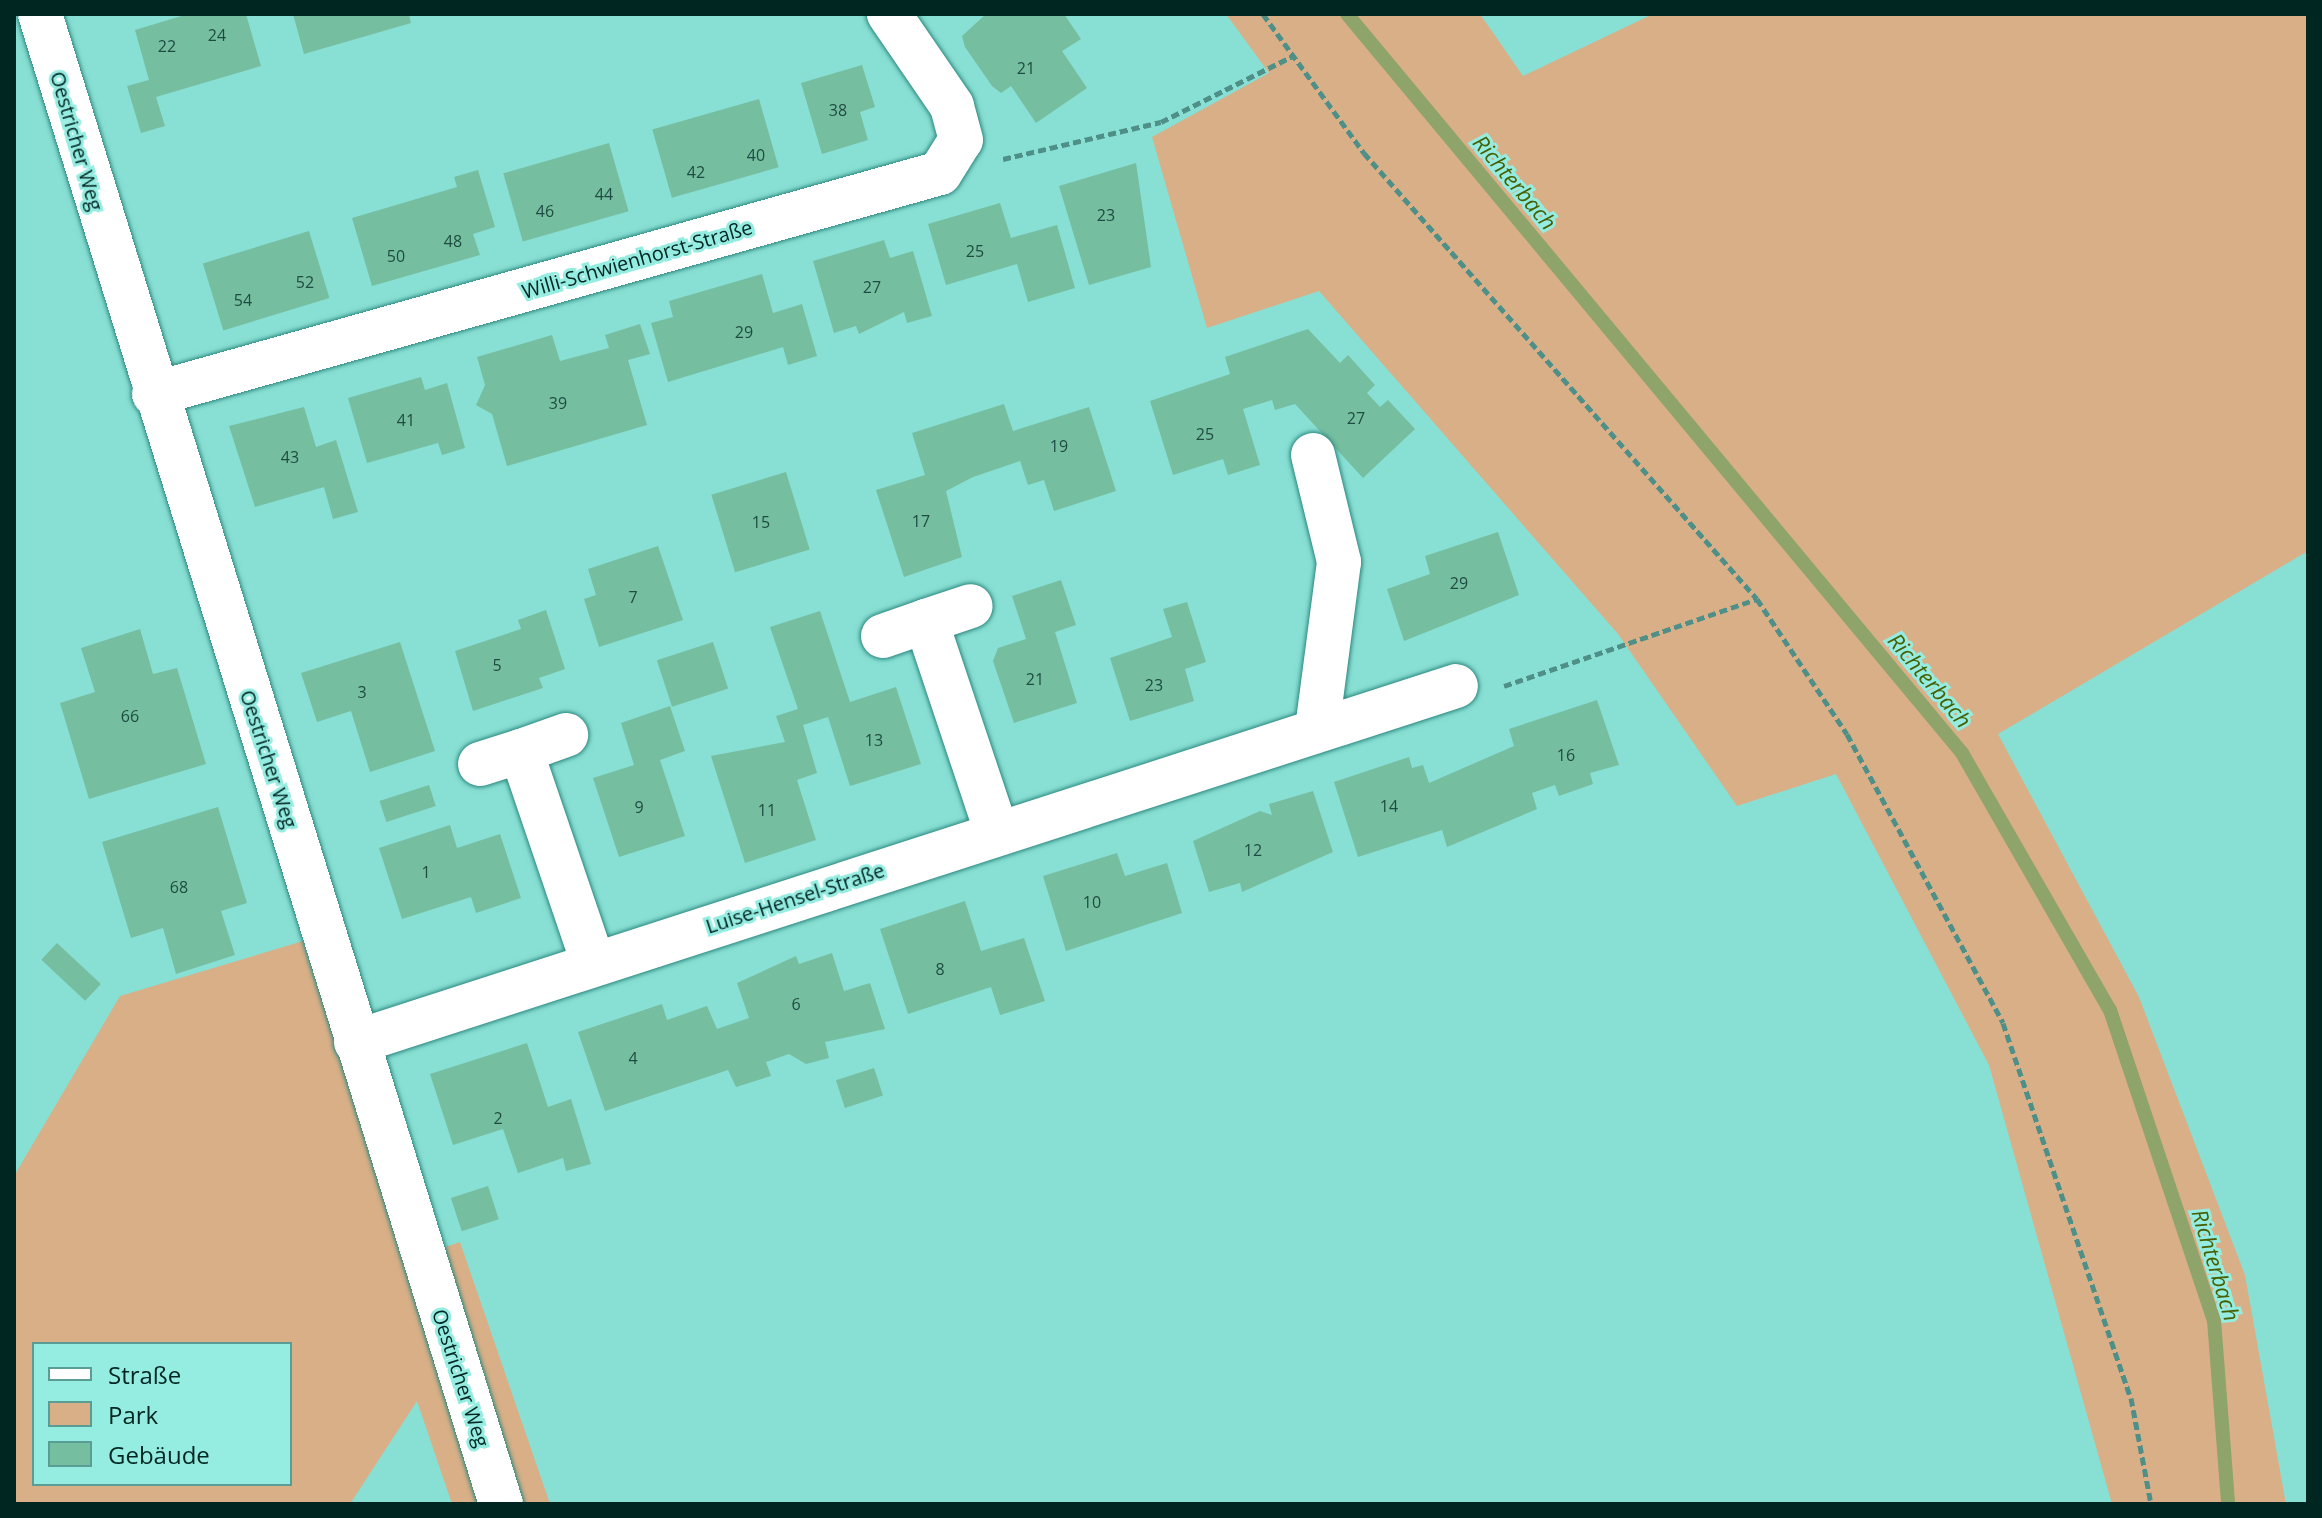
<!DOCTYPE html>
<meta charset="utf-8">
<style>
body{margin:0}
#map{position:relative;width:2322px;height:1518px;overflow:hidden;background:#88dfd4;font-family:"Open Sans",sans-serif}
div>[style]{position:absolute}
.green>*{inset:0;background:#d9af87}
.stream>*{height:14px;margin:-7px;padding:0 7px;transform-origin:7px;border-radius:7px;background:#8fa46b}
.building>*{inset:0;background:#76bea0;transform-origin:0 0}
.path>*{height:5px;margin-top:-2.5px;transform-origin:0;background:repeating-linear-gradient(90deg,#4e9088 0 8px,transparent 0 12px)}
.roads{filter:drop-shadow(0 0 2px #2c887e) drop-shadow(0 0 2px #2c887e)}
.minor>*{height:44px;margin:-22px;padding:0 22px;transform-origin:22px;border-radius:22px;background:#fff}
span{translate:-50% -50%;white-space:nowrap;text-align:center;line-height:1.15;-webkit-text-stroke:6px #95ece1;paint-order:stroke}
.number-label{font-size:16px;color:#1e4c42}
.number-label span{-webkit-text-stroke-width:0}
.street-label{font-size:20px;color:#002622}
.water-label{font-size:22px;color:#475f01;font-style:italic}
.frame{position:absolute;inset:0;border:16px solid #002622;pointer-events:none}
.legend{position:absolute;left:32px;top:1342px;width:260px;height:144px;box-sizing:border-box;background:#95ece1;border:2px solid #599d95;margin:0;padding:10px 14px;list-style:none;font-size:24px;color:#002622}
.legend li{display:flex;align-items:center;gap:16px;height:40px}
.legend b{width:40px;border:2px solid #599d95}
</style>
<div id="map">
<div class="green">
<div style="clip-path:polygon(1226px 14px,1480px 14px,1523px 76px,1653px 14px,2308px 14px,2308px 551px,1998px 734px,2139px 997px,2245px 1275px,2286px 1504px,2112px 1504px,1989px 1065px,1836px 774px,1737px 806px,1618px 634px,1319px 291px,1207px 328px,1152px 137px,1269px 73px)"></div>
<div style="clip-path:polygon(evenodd,303px 941px,484px 1504px,452px 1504px,417px 1401px,350px 1504px,14px 1504px,14px 1176px,120px 996px,303px 941px,34px 1344px,290px 1344px,290px 1484px,34px 1484px,34px 1344px)"></div>
<div style="clip-path:polygon(460px 1242px,550px 1504px,515px 1504px,434px 1251px)"></div>
</div>
<div class="stream">
<div style="left:1347px;top:14px;width:961px;rotate:50.23deg"></div>
<div style="left:1962px;top:753px;width:297px;rotate:60.1deg"></div>
<div style="left:2110px;top:1010px;width:327px;rotate:71.5deg"></div>
<div style="left:2214px;top:1320px;width:185px;rotate:85.6deg"></div>
</div>
<div class="building">
<div style="clip-path:polygon(188px 14px,246px 14px,261px 66px,156px 97px,165px 126px,141px 133px,127px 86px,149px 80px,135px 30px)"></div>
<div style="clip-path:polygon(293px 14px,409px 14px,411px 23px,304px 54px)"></div>
<div style="clip-path:polygon(986px 14px,1064px 14px,1081px 39px,1062px 51px,1087px 88px,1036px 123px,1011px 86px,1001px 93px,992px 86px,965px 47px,962px 36px)"></div>
<div style="clip-path:polygon(862px 65px,875px 107px,860px 112px,868px 140px,822px 154px,801px 83px)"></div>
<div style="left:759px;top:99px;width:71px;height:111px;rotate:74deg"></div>
<div style="left:609px;top:143px;width:71px;height:110px;rotate:74deg"></div>
<div style="clip-path:polygon(1136px 163px,1151px 267px,1089px 285px,1059px 186px)"></div>
<div style="clip-path:polygon(478px 170px,495px 227px,473px 234px,480px 255px,372px 286px,352px 218px,457px 187px,454px 177px)"></div>
<div style="clip-path:polygon(1000px 203px,1011px 238px,1057px 225px,1075px 288px,1028px 302px,1017px 264px,946px 285px,928px 224px)"></div>
<div style="left:309px;top:231px;width:70px;height:111px;rotate:73deg"></div>
<div style="clip-path:polygon(884px 240px,890px 258px,913px 251px,932px 316px,907px 323px,904px 312px,859px 334px,856px 326px,834px 333px,813px 261px)"></div>
<div style="clip-path:polygon(762px 274px,773px 313px,802px 304px,817px 356px,788px 365px,783px 347px,668px 382px,651px 323px,673px 317px,669px 301px)"></div>
<div style="clip-path:polygon(640px 324px,650px 354px,628px 360px,647px 425px,507px 466px,492px 414px,476px 405px,485px 385px,477px 357px,552px 335px,560px 361px,609px 348px,605px 335px)"></div>
<div style="clip-path:polygon(1308px 329px,1340px 363px,1348px 355px,1375px 385px,1367px 393px,1380px 407px,1388px 400px,1415px 429px,1363px 478px,1295px 404px,1275px 410px,1272px 400px,1243px 409px,1260px 465px,1228px 475px,1223px 459px,1173px 475px,1150px 401px,1230px 374px,1225px 357px)"></div>
<div style="clip-path:polygon(421px 377px,425px 390px,447px 383px,465px 448px,442px 455px,438px 443px,367px 463px,348px 398px)"></div>
<div style="clip-path:polygon(1004px 404px,1013px 431px,1089px 407px,1116px 491px,1054px 511px,1044px 480px,1028px 485px,1020px 461px,973px 477px,946px 491px,962px 557px,904px 577px,876px 490px,925px 475px,912px 433px)"></div>
<div style="clip-path:polygon(304px 407px,316px 447px,336px 440px,358px 512px,333px 519px,324px 487px,255px 507px,229px 426px)"></div>
<div style="left:786px;top:472px;width:81px;height:78px;rotate:73deg"></div>
<div style="clip-path:polygon(1498px 532px,1519px 595px,1404px 641px,1387px 589px,1430px 574px,1425px 556px)"></div>
<div style="clip-path:polygon(658px 546px,683px 620px,599px 647px,584px 599px,596px 595px,588px 569px)"></div>
<div style="clip-path:polygon(1061px 580px,1076px 625px,1055px 632px,1077px 703px,1014px 723px,993px 661px,998px 648px,1026px 639px,1012px 596px)"></div>
<div style="clip-path:polygon(1187px 602px,1206px 662px,1185px 669px,1194px 701px,1130px 721px,1110px 658px,1172px 637px,1163px 609px)"></div>
<div style="clip-path:polygon(546px 610px,565px 669px,539px 678px,543px 688px,473px 711px,455px 651px,521px 629px,518px 620px)"></div>
<div style="clip-path:polygon(820px 611px,850px 702px,896px 687px,921px 764px,850px 786px,828px 717px,803px 725px,817px 773px,797px 780px,816px 840px,745px 863px,711px 756px,785px 742px,776px 716px,798px 709px,770px 627px)"></div>
<div style="clip-path:polygon(140px 629px,153px 674px,177px 668px,206px 764px,89px 799px,60px 703px,95px 692px,81px 648px)"></div>
<div style="clip-path:polygon(400px 642px,435px 751px,370px 772px,351px 711px,317px 722px,301px 673px)"></div>
<div style="left:713px;top:642px;width:49px;height:59px;rotate:72deg"></div>
<div style="clip-path:polygon(1597px 700px,1619px 765px,1590px 773px,1593px 784px,1559px 796px,1555px 785px,1532px 793px,1537px 809px,1447px 847px,1442px 830px,1358px 857px,1334px 782px,1409px 757px,1412px 768px,1423px 765px,1429px 783px,1514px 746px,1509px 729px)"></div>
<div style="clip-path:polygon(670px 706px,685px 751px,660px 760px,685px 836px,619px 857px,593px 778px,634px 765px,621px 723px)"></div>
<div style="left:429px;top:785px;width:22px;height:52px;rotate:72deg"></div>
<div style="clip-path:polygon(1313px 791px,1333px 852px,1242px 892px,1240px 883px,1209px 892px,1193px 841px,1260px 811px,1272px 815px,1269px 804px)"></div>
<div style="clip-path:polygon(218px 807px,247px 903px,221px 911px,235px 955px,176px 974px,163px 928px,131px 938px,102px 842px)"></div>
<div style="clip-path:polygon(450px 825px,457px 848px,500px 834px,521px 898px,476px 913px,471px 897px,402px 919px,379px 848px)"></div>
<div style="clip-path:polygon(1117px 853px,1125px 876px,1167px 863px,1182px 913px,1066px 951px,1043px 876px)"></div>
<div style="clip-path:polygon(965px 901px,981px 951px,1024px 938px,1045px 1001px,1000px 1015px,991px 987px,908px 1014px,880px 929px)"></div>
<div style="left:57px;top:943px;width:60px;height:23px;rotate:43deg"></div>
<div style="clip-path:polygon(832px 953px,844px 991px,870px 983px,885px 1029px,825px 1042px,829px 1058px,806px 1064px,789px 1054px,766px 1062px,771px 1076px,736px 1087px,728px 1070px,605px 1111px,578px 1032px,662px 1004px,667px 1020px,707px 1006px,717px 1029px,749px 1018px,737px 983px,796px 956px,799px 964px)"></div>
<div style="clip-path:polygon(527px 1043px,548px 1107px,571px 1099px,591px 1164px,566px 1171px,563px 1158px,518px 1173px,503px 1129px,453px 1145px,430px 1074px)"></div>
<div style="left:874px;top:1068px;width:29px;height:40px;rotate:72deg"></div>
<div style="left:488px;top:1186px;width:35px;height:39px;rotate:72deg"></div>
</div>
<div class="path">
<div style="left:1263px;top:14px;width:172px;rotate:54deg"></div>
<div style="left:1364px;top:153px;width:594px;rotate:48.61deg"></div>
<div style="left:1757px;top:599px;width:162px;rotate:56.3deg"></div>
<div style="left:1847px;top:734px;width:328px;rotate:61.6deg"></div>
<div style="left:2003px;top:1023px;width:396px;rotate:71.2deg"></div>
<div style="left:2131px;top:1398px;width:108px;rotate:79.3deg"></div>
<div style="left:1003px;top:159px;width:162px;rotate:-13.2deg"></div>
<div style="left:1161px;top:122px;width:148px;rotate:-26.6deg"></div>
<div style="left:1504px;top:686px;width:268px;rotate:-19deg"></div>
</div>
<div class="roads">
<div class="minor">
<div style="left:40px;top:14px;width:1560px;rotate:72.81deg"></div>
<div style="left:154px;top:394px;width:816px;rotate:-15.7deg"></div>
<div style="left:940px;top:173px;width:39px;rotate:-58deg"></div>
<div style="left:961px;top:140px;width:35px;rotate:-105deg"></div>
<div style="left:952px;top:106px;width:112px;rotate:-124.4deg"></div>
<div style="left:1313px;top:455px;width:110px;rotate:76.3deg"></div>
<div style="left:1339px;top:562px;width:167px;rotate:97.5deg"></div>
<div style="left:926px;top:621px;width:47px;rotate:-18.4deg"></div>
<div style="left:883px;top:636px;width:46px;rotate:-19.2deg"></div>
<div style="left:926px;top:621px;width:224px;rotate:71.5deg"></div>
<div style="left:521px;top:751px;width:48px;rotate:-19.6deg"></div>
<div style="left:480px;top:764px;width:43px;rotate:-17.6deg"></div>
<div style="left:521px;top:751px;width:224px;rotate:71.2deg"></div>
<div style="left:356px;top:1042px;width:1156px;rotate:-17.93deg"></div>
</div>
</div>
<div class="number-label">
<span style="left:217px;top:35px">24</span>
<span style="left:167px;top:46px">22</span>
<span style="left:1026px;top:68px">21</span>
<span style="left:838px;top:110px">38</span>
<span style="left:756px;top:155px">40</span>
<span style="left:696px;top:172px">42</span>
<span style="left:604px;top:194px">44</span>
<span style="left:545px;top:211px">46</span>
<span style="left:1106px;top:215px">23</span>
<span style="left:453px;top:241px">48</span>
<span style="left:975px;top:251px">25</span>
<span style="left:396px;top:256px">50</span>
<span style="left:305px;top:282px">52</span>
<span style="left:872px;top:287px">27</span>
<span style="left:243px;top:300px">54</span>
<span style="left:744px;top:332px">29</span>
<span style="left:558px;top:403px">39</span>
<span style="left:1356px;top:418px">27</span>
<span style="left:406px;top:420px">41</span>
<span style="left:1205px;top:434px">25</span>
<span style="left:1059px;top:446px">19</span>
<span style="left:290px;top:457px">43</span>
<span style="left:921px;top:521px">17</span>
<span style="left:761px;top:522px">15</span>
<span style="left:1459px;top:583px">29</span>
<span style="left:633px;top:597px">7</span>
<span style="left:497px;top:665px">5</span>
<span style="left:1035px;top:679px">21</span>
<span style="left:1154px;top:685px">23</span>
<span style="left:362px;top:692px">3</span>
<span style="left:130px;top:716px">66</span>
<span style="left:874px;top:740px">13</span>
<span style="left:1566px;top:755px">16</span>
<span style="left:1389px;top:806px">14</span>
<span style="left:639px;top:807px">9</span>
<span style="left:767px;top:810px">11</span>
<span style="left:1253px;top:850px">12</span>
<span style="left:426px;top:872px">1</span>
<span style="left:179px;top:887px">68</span>
<span style="left:1092px;top:902px">10</span>
<span style="left:940px;top:969px">8</span>
<span style="left:796px;top:1004px">6</span>
<span style="left:633px;top:1058px">4</span>
<span style="left:498px;top:1118px">2</span>
</div>
<div class="street-label">
<span style="left:77px;top:141px;rotate:74deg">Oestricher Weg</span>
<span style="left:637px;top:259px;rotate:-16deg">Willi-Schwienhorst-Straße</span>
<span style="left:269px;top:759px;rotate:72deg">Oestricher Weg</span>
<span style="left:795px;top:898px;rotate:-18deg">Luise-Hensel-Straße</span>
<span style="left:461px;top:1378px;rotate:72deg">Oestricher Weg</span>
</div>
<div class="water-label">
<span style="left:1515px;top:182px;rotate:50deg">Richterbach</span>
<span style="left:1930px;top:680px;rotate:50deg">Richterbach</span>
<span style="left:2216px;top:1265px;rotate:73deg">Richterbach</span>
</div>
<div class="frame"></div>
<ul class="legend">
<li><b style="height:10px;background:#fff"></b>Straße</li>
<li><b style="height:22px;background:#d9af87"></b>Park</li>
<li><b style="height:22px;background:#76bea0"></b>Gebäude</li>
</ul>
</div>
